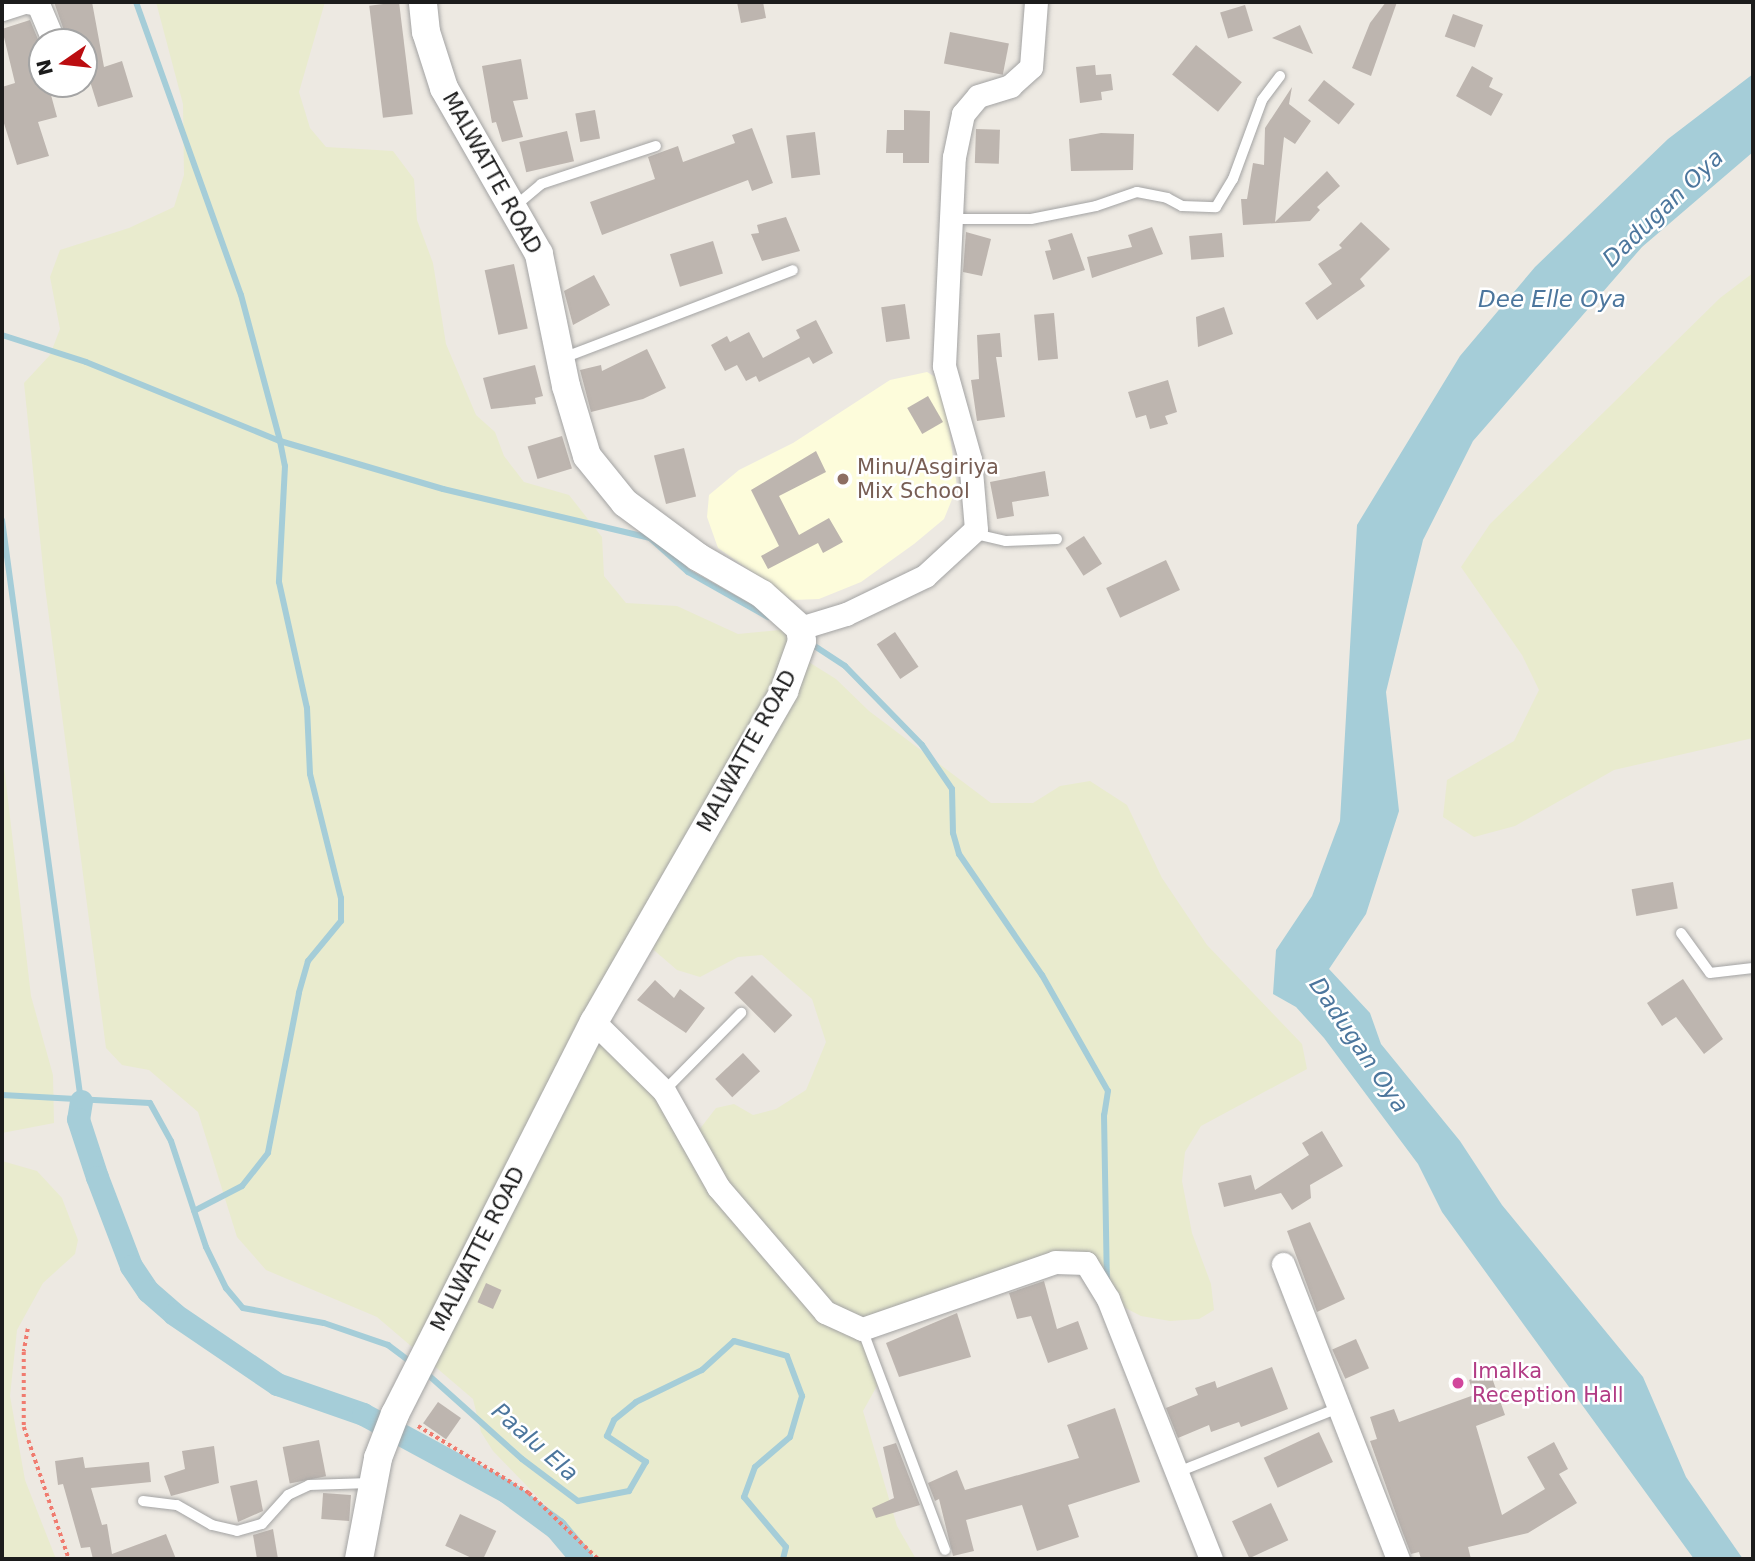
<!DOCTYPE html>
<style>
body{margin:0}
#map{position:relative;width:1755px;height:1561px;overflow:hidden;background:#ede9e2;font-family:"DejaVu Sans",sans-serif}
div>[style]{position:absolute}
.education>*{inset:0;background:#fdfcdb}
.farmland>*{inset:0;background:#e9ebce}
.water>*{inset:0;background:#a5cdd8}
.stream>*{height:6px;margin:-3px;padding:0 3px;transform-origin:3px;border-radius:3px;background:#a5cdd8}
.canal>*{height:23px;margin:-11.5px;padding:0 11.5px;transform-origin:11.5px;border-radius:11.5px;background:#a5cdd8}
.building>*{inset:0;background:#bdb5af;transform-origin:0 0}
.path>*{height:3.5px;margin-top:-1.75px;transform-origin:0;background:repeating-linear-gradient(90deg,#f07b6f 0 3.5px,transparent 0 7px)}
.roads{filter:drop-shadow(0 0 2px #a3a3a3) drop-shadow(0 0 2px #a3a3a3)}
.service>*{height:10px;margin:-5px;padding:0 5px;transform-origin:5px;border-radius:5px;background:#fff}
.minor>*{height:23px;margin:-11.5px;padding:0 11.5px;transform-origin:11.5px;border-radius:11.5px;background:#fff}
.tertiary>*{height:28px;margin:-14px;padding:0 14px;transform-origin:14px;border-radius:14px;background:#fff}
.dots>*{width:19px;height:19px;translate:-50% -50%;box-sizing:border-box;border:4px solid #fff;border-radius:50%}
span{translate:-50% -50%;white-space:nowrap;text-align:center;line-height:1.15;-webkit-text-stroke:5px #fff;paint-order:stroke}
.street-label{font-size:21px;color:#1c1c1c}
.education-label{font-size:21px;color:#785e54}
.left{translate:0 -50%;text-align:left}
.hotel-label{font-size:21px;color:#b23c85}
.water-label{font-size:23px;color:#4c769d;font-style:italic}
.frame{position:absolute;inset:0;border:4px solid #1c1c1c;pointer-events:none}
.north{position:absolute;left:28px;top:28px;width:70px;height:70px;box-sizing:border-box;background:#fff;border:2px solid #a4a4a4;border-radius:50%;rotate:256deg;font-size:19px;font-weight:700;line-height:28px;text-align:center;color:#1c1c1c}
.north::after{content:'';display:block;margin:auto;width:24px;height:32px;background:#bb0d10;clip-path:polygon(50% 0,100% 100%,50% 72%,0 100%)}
</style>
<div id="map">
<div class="education">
<div style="clip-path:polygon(927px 372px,937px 378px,947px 413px,957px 487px,944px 519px,914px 544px,861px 582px,819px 599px,792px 600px,718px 548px,707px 517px,709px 495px,739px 470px,793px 443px,890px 380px)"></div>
</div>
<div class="farmland">
<div style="clip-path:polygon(evenodd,156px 2px,325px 2px,299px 92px,310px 128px,326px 147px,393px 151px,414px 179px,417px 220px,433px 263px,446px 344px,476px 415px,495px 432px,504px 456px,524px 482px,569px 495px,602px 537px,604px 576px,626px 603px,677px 606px,738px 634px,800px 628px,799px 656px,836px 679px,869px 711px,991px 803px,1033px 803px,1060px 786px,1090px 781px,1127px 805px,1162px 878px,1207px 945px,1302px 1044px,1307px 1069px,1201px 1126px,1185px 1152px,1182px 1181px,1192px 1233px,1211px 1284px,1214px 1310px,1199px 1319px,1170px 1321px,1141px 1316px,1108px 1299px,1086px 1263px,863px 1329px,882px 1377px,863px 1411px,897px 1526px,916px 1559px,598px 1559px,493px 1451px,481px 1432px,473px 1399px,377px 1317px,266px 1270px,237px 1237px,198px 1112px,149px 1070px,122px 1065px,106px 1048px,45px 587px,24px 383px,50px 355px,60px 329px,50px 277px,60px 250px,129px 228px,174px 207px,184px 175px,183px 104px,156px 2px,641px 939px,677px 970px,700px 977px,738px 957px,762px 955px,812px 999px,826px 1042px,806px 1090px,776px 1109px,753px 1115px,734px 1104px,716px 1108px,692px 1139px,594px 1022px,641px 939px)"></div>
<div style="clip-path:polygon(1753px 273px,1753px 738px,1614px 770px,1515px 826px,1474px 837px,1443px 817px,1447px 780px,1514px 741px,1539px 690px,1522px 655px,1461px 567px,1490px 524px,1720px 298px)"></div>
<div style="clip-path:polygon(2px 749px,31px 996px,53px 1075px,54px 1123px,2px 1133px)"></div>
<div style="clip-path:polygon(2px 1161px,37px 1171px,62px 1198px,78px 1240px,75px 1254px,43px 1283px,17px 1330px,10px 1396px,25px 1480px,56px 1559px,2px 1559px)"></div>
</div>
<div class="water">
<div style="clip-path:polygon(1753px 74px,1753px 152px,1642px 247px,1473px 441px,1423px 540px,1386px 692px,1399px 811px,1366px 914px,1329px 969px,1370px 1013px,1381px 1044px,1460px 1141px,1502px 1205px,1643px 1377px,1686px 1477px,1743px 1559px,1694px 1559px,1442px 1212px,1418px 1164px,1324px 1038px,1296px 1007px,1273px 994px,1276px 950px,1312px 896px,1340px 821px,1357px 525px,1460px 356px,1535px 267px,1668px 139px)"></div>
</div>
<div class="stream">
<div style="left:136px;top:2px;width:311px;rotate:70.3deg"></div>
<div style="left:241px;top:295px;width:151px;rotate:75deg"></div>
<div style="left:280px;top:441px;width:25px;rotate:79deg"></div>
<div style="left:285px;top:466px;width:116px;rotate:93deg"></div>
<div style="left:279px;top:582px;width:129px;rotate:77.5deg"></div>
<div style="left:307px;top:708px;width:66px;rotate:87.4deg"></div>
<div style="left:310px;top:774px;width:128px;rotate:76deg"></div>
<div style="left:341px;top:898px;width:23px;rotate:90deg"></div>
<div style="left:341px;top:921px;width:52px;rotate:129.5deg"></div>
<div style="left:308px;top:961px;width:33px;rotate:106deg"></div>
<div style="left:299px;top:993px;width:163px;rotate:101deg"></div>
<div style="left:268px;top:1153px;width:42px;rotate:128.2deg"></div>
<div style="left:242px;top:1186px;width:54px;rotate:152.5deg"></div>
<div style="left:2px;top:335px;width:88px;rotate:17.8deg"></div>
<div style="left:86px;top:362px;width:209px;rotate:22.2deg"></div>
<div style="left:280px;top:441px;width:170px;rotate:16.4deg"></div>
<div style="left:443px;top:489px;width:213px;rotate:13.3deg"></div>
<div style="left:650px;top:538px;width:51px;rotate:41.8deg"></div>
<div style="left:688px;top:572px;width:92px;rotate:29.4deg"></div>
<div style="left:2px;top:520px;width:586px;rotate:82.26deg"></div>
<div style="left:810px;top:643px;width:42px;rotate:33.3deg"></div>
<div style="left:845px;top:666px;width:110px;rotate:45.7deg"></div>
<div style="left:922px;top:745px;width:53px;rotate:55.7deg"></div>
<div style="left:952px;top:789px;width:44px;rotate:88.7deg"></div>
<div style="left:953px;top:833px;width:22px;rotate:74deg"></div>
<div style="left:959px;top:854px;width:147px;rotate:55.6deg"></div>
<div style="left:1042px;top:975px;width:133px;rotate:60.4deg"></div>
<div style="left:1108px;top:1091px;width:24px;rotate:99deg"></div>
<div style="left:1104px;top:1115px;width:169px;rotate:89deg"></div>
<div style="left:2px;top:1095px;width:148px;rotate:3.1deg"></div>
<div style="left:150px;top:1103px;width:43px;rotate:61.1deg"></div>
<div style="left:171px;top:1141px;width:112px;rotate:71.7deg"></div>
<div style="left:206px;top:1247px;width:46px;rotate:64deg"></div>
<div style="left:226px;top:1288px;width:26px;rotate:50deg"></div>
<div style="left:243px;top:1308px;width:82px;rotate:10.5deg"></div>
<div style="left:324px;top:1323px;width:68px;rotate:19deg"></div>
<div style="left:388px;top:1345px;width:31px;rotate:37deg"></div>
<div style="left:425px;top:1372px;width:130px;rotate:41.9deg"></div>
<div style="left:522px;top:1459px;width:70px;rotate:36.9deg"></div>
<div style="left:578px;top:1501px;width:52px;rotate:-11.1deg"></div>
<div style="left:629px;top:1491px;width:34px;rotate:-60deg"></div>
<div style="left:646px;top:1462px;width:47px;rotate:-146.3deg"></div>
<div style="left:607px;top:1436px;width:17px;rotate:-66deg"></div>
<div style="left:614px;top:1420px;width:28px;rotate:-39deg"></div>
<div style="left:636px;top:1402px;width:73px;rotate:-25.9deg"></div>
<div style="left:702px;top:1370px;width:43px;rotate:-42.2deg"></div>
<div style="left:734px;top:1341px;width:55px;rotate:15.8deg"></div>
<div style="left:787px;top:1356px;width:43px;rotate:69.4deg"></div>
<div style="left:802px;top:1396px;width:43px;rotate:106.3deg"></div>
<div style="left:790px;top:1437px;width:46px;rotate:139.4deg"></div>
<div style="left:755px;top:1467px;width:32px;rotate:110deg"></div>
<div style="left:744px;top:1497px;width:65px;rotate:50deg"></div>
<div style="left:786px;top:1547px;width:12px;rotate:104deg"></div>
</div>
<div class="canal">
<div style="left:81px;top:1101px;width:18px;rotate:99deg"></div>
<div style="left:78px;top:1119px;width:61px;rotate:71.9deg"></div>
<div style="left:97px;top:1177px;width:95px;rotate:69.1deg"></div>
<div style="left:131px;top:1266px;width:30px;rotate:56deg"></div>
<div style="left:148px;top:1291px;width:35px;rotate:41deg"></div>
<div style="left:174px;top:1314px;width:125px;rotate:34.2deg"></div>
<div style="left:277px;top:1384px;width:91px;rotate:19.2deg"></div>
<div style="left:363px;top:1414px;width:164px;rotate:28.4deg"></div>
<div style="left:507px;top:1492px;width:61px;rotate:36.3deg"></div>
<div style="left:556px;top:1528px;width:40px;rotate:50deg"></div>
</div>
<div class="building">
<div style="clip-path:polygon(54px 2px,92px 2px,104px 67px,122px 61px,133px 97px,98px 107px,84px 62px,84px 42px,68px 42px)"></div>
<div style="left:399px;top:2px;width:113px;height:30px;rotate:83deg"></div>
<div style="clip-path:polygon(737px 2px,763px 2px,766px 18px,741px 23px)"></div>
<div style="clip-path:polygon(1386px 2px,1397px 2px,1371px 76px,1352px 68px,1370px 23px)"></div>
<div style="left:1245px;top:5px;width:27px;height:26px;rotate:73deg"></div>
<div style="left:1453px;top:14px;width:32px;height:24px;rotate:20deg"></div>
<div style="clip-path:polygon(30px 20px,42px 49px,42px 84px,48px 84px,57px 117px,38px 122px,49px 156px,17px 165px,2px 117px,2px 87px,15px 83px,2px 29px)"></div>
<div style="clip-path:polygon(1300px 25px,1313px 54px,1272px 38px)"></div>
<div style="left:950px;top:32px;width:60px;height:32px;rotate:11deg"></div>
<div style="left:1196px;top:45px;width:59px;height:38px;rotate:39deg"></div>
<div style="clip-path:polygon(521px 59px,528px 99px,513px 101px,523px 137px,502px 142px,496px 122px,492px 123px,482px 66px)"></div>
<div style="clip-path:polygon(1095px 65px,1096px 75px,1111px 74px,1113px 90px,1101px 92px,1102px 100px,1080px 103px,1076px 67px)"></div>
<div style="clip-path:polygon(1472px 66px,1493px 78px,1489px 87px,1503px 94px,1491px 116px,1456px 96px)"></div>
<div style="left:1324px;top:80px;width:39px;height:26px;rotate:38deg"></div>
<div style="clip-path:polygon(1292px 87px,1289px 104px,1311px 121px,1295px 144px,1284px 137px,1275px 222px,1327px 171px,1340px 186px,1317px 207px,1320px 210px,1310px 221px,1243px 225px,1241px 199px,1247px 199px,1253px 163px,1264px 165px,1265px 128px)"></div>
<div style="left:595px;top:110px;width:29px;height:20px;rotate:80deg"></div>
<div style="clip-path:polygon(904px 110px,930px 111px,929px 163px,903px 163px,903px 153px,886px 153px,887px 130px,904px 130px)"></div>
<div style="clip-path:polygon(752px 128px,773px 183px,752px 191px,748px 180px,602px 235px,590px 202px,655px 179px,648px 157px,678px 146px,683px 162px,735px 143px,732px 135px)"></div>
<div style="left:976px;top:129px;width:24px;height:34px;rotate:2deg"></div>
<div style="left:567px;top:131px;width:31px;height:49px;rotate:77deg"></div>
<div style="left:815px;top:132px;width:43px;height:29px;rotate:83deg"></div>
<div style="clip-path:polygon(1101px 133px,1134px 134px,1133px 170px,1071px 171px,1069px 139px)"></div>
<div style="clip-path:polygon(786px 217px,800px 251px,762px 261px,751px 234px,759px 233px,757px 225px)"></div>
<div style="clip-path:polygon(1361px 222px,1390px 249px,1360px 279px,1365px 286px,1317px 320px,1305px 303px,1332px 284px,1318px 264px,1342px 248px,1339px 245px)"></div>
<div style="clip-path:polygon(1152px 227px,1163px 254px,1092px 278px,1087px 257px,1132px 247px,1128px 235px)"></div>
<div style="clip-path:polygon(966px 232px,991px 239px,982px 276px,963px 272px)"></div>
<div style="clip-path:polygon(1072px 233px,1085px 270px,1053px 280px,1045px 251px,1051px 250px,1048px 240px)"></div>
<div style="left:1222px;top:233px;width:24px;height:33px;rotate:85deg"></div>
<div style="left:713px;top:241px;width:34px;height:45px;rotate:73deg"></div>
<div style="left:514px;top:264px;width:66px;height:30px;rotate:78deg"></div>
<div style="clip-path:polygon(594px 275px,610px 305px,573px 325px,564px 291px)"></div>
<div style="left:905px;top:304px;width:35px;height:24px;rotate:82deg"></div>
<div style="clip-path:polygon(1224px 307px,1233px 334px,1198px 347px,1196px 317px)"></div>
<div style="left:1054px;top:313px;width:46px;height:20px;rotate:85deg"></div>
<div style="clip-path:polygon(816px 320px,833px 353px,813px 364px,809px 357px,759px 382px,756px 376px,746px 381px,737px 365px,725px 371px,711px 345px,727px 336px,730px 342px,749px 332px,763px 358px,800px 338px,796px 330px)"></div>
<div style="clip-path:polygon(1000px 333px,1002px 357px,996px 357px,1005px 417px,977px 421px,971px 380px,979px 379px,977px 335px)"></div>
<div style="clip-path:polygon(647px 349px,666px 388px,643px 399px,591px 412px,580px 370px,601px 365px,602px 371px)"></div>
<div style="clip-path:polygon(535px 365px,543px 396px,535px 398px,536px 404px,491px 409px,483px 378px)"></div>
<div style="clip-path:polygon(1168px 380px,1177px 412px,1165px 416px,1168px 424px,1150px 429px,1146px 415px,1136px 418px,1128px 392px)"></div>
<div style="left:928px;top:396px;width:30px;height:24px;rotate:60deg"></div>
<div style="left:562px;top:436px;width:34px;height:36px;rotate:73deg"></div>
<div style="left:684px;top:448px;width:50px;height:31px;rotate:76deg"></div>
<div style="clip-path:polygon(816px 451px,826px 472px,779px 496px,799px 535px,829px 518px,843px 542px,823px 553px,818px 543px,768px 569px,761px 556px,779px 546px,751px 490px)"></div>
<div style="clip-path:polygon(1045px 471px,1049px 496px,1012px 502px,1014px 516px,997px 519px,990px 482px)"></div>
<div style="left:1084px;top:536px;width:33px;height:22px;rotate:57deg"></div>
<div style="left:1166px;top:560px;width:33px;height:66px;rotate:65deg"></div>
<div style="left:895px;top:632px;width:42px;height:22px;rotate:56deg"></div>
<div style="left:1673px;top:882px;width:27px;height:42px;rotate:80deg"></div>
<div style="left:752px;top:975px;width:57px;height:25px;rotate:45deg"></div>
<div style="clip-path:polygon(1683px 979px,1723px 1039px,1704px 1054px,1676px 1017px,1662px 1026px,1647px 1003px)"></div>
<div style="clip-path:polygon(655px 980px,674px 998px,680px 989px,705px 1008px,686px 1033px,637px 1000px)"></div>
<div style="left:743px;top:1053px;width:25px;height:38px;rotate:47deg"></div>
<div style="clip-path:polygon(1322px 1131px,1343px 1166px,1310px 1185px,1311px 1198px,1292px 1210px,1281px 1193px,1224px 1207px,1218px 1183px,1251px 1175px,1255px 1190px,1309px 1155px,1302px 1143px)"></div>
<div style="clip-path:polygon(1310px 1222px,1345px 1299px,1317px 1312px,1287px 1231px)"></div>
<div style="clip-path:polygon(1044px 1281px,1057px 1329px,1078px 1321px,1088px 1349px,1048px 1363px,1031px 1316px,1017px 1319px,1009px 1293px)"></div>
<div style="left:486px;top:1283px;width:17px;height:21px;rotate:24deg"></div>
<div style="clip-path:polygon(957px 1313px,971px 1357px,899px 1377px,886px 1343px)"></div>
<div style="left:1356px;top:1339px;width:32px;height:26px;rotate:66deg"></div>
<div style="clip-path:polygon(1272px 1367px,1288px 1409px,1241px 1427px,1239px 1422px,1211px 1432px,1209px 1425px,1178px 1438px,1166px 1408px,1198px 1395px,1195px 1388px,1215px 1381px,1217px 1388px)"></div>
<div style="clip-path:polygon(1490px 1372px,1505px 1415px,1476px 1426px,1502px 1515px,1545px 1489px,1527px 1457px,1554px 1442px,1568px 1469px,1559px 1474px,1577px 1503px,1528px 1533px,1468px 1547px,1471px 1559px,1421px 1559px,1419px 1552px,1411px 1554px,1401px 1528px,1370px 1441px,1377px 1439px,1370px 1417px,1394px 1409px,1399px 1422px,1474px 1395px,1469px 1380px)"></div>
<div style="left:438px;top:1402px;width:28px;height:26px;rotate:35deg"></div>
<div style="clip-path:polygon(1115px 1408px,1140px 1482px,1068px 1505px,1079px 1537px,1037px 1551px,1022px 1505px,966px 1520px,974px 1551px,953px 1556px,939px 1499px,935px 1501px,928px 1483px,957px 1470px,965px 1490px,1079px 1458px,1067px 1425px)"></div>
<div style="left:1319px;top:1432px;width:33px;height:61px;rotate:65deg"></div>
<div style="left:319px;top:1440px;width:37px;height:37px;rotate:79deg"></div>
<div style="clip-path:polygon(896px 1443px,920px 1505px,876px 1518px,872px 1508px,894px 1498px,883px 1447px)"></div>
<div style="clip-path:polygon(214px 1446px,219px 1483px,171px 1496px,164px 1476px,185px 1469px,182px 1451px)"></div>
<div style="clip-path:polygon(83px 1457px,85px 1468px,149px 1462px,151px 1482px,91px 1488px,102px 1525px,107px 1524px,112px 1554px,166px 1534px,176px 1559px,93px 1559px,90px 1547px,81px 1548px,63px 1484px,58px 1485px,55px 1461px)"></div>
<div style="clip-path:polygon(257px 1480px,263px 1511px,238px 1522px,230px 1486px)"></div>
<div style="left:351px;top:1495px;width:26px;height:28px;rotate:94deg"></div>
<div style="left:1271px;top:1503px;width:41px;height:43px;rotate:65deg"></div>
<div style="left:460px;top:1514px;width:40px;height:35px;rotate:25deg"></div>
<div style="clip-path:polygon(273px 1529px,278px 1559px,257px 1559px,253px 1535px)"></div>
</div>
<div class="path">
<div style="left:28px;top:1329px;width:23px;rotate:100deg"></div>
<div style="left:24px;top:1352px;width:75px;rotate:90deg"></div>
<div style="left:24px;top:1427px;width:139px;rotate:71.2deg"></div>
<div style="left:418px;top:1426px;width:130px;rotate:31.1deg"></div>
<div style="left:529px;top:1493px;width:95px;rotate:43.7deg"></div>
</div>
<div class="roads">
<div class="service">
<div style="left:514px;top:207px;width:35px;rotate:-40deg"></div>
<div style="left:541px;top:184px;width:121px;rotate:-18.3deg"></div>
<div style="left:951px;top:219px;width:80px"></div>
<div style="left:1031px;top:219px;width:66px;rotate:-11.3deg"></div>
<div style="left:1096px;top:206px;width:43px;rotate:-18.9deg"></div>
<div style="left:1137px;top:192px;width:31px;rotate:11deg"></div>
<div style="left:1167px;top:198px;width:17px;rotate:28deg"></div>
<div style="left:1182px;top:206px;width:34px;rotate:2deg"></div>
<div style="left:1216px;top:207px;width:33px;rotate:-59deg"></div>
<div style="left:1233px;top:179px;width:84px;rotate:-69.8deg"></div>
<div style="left:1262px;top:100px;width:30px;rotate:-53deg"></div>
<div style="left:563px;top:358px;width:246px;rotate:-20.9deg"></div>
<div style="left:971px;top:533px;width:36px;rotate:13deg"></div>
<div style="left:1006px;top:541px;width:51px;rotate:-2.2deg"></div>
<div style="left:1681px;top:933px;width:49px;rotate:54.1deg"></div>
<div style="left:1710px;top:973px;width:43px;rotate:-6.6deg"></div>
<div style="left:664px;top:1091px;width:110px;rotate:-45.4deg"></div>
<div style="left:862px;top:1329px;width:236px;rotate:69.4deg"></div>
<div style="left:1178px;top:1472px;width:172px;rotate:-21.8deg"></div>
<div style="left:143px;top:1501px;width:34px;rotate:7deg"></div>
<div style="left:177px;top:1505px;width:40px;rotate:29.7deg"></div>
<div style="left:212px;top:1525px;width:26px;rotate:13deg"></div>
<div style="left:237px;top:1531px;width:26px;rotate:-16deg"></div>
<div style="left:262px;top:1524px;width:39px;rotate:-48deg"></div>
<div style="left:288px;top:1495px;width:23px;rotate:-25deg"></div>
<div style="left:309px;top:1485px;width:61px;rotate:-1.9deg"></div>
</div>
<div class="minor">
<div style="left:26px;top:2px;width:12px;rotate:9deg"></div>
<div style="left:38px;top:4px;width:41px;rotate:67.2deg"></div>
<div style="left:2px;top:9px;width:22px;rotate:-18deg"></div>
<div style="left:800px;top:628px;width:48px;rotate:-16.9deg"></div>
<div style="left:846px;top:614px;width:88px;rotate:-25.7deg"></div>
<div style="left:925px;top:576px;width:69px;rotate:-42.7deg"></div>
<div style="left:976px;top:529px;width:70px;rotate:-94.9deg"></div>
<div style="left:970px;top:459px;width:97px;rotate:-105.6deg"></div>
<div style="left:944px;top:366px;width:209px;rotate:-87.3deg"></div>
<div style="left:954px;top:157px;width:44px;rotate:-78.2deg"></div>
<div style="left:963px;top:114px;width:23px;rotate:-50deg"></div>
<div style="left:978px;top:96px;width:34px;rotate:-17deg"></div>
<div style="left:1010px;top:86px;width:28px;rotate:-42deg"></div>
<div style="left:1031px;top:67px;width:65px;rotate:-85.6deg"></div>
<div style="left:594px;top:1022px;width:98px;rotate:44.6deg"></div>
<div style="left:664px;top:1091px;width:110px;rotate:60.6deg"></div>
<div style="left:718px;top:1187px;width:165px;rotate:49.4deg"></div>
<div style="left:825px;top:1312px;width:41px;rotate:24.7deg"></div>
<div style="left:862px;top:1329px;width:204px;rotate:-19.1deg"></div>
<div style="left:1055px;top:1262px;width:31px;rotate:2deg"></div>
<div style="left:1086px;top:1263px;width:42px;rotate:58.6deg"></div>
<div style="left:1108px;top:1299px;width:280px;rotate:68.4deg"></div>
<div style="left:1283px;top:1264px;width:317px;rotate:68.7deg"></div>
</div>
<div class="tertiary">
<div style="left:359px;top:1559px;width:103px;rotate:-79.3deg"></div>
<div style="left:378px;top:1458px;width:47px;rotate:-68.9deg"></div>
<div style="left:395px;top:1414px;width:440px;rotate:-63.1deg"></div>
<div style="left:594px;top:1022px;width:382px;rotate:-60.1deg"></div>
<div style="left:784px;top:691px;width:53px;rotate:-70.2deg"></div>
<div style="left:802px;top:641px;width:13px;rotate:-99deg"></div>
<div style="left:800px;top:628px;width:51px;rotate:-138.2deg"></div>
<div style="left:762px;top:594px;width:74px;rotate:-150deg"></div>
<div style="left:698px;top:557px;width:91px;rotate:-143.5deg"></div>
<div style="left:625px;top:503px;width:60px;rotate:-129deg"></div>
<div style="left:587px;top:456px;width:73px;rotate:-106.7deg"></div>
<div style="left:566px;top:386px;width:135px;rotate:-101.6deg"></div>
<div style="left:539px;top:254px;width:191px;rotate:-119.8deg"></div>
<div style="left:444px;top:88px;width:59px;rotate:-107.8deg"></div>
<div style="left:426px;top:32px;width:30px;rotate:-96deg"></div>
</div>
</div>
<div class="dots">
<div style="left:843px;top:479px;background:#8d6e63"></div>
<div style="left:1458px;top:1383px;background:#d1479c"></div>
</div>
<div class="street-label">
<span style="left:492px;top:173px;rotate:61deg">MALWATTE ROAD</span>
<span style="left:747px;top:751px;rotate:-61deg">MALWATTE ROAD</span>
<span style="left:478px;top:1249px;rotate:-63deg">MALWATTE ROAD</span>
</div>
<div class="education-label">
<span class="left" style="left:857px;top:479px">Minu/Asgiriya<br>Mix School</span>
</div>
<div class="hotel-label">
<span class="left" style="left:1472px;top:1383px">Imalka<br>Reception Hall</span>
</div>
<div class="water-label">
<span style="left:1663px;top:208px;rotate:-44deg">Dadugan Oya</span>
<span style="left:1552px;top:299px">Dee Elle Oya</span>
<span style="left:1359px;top:1045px;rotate:56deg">Dadugan Oya</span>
<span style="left:535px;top:1442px;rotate:41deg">Paalu Ela</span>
</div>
<div class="frame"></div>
<div class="north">N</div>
</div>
